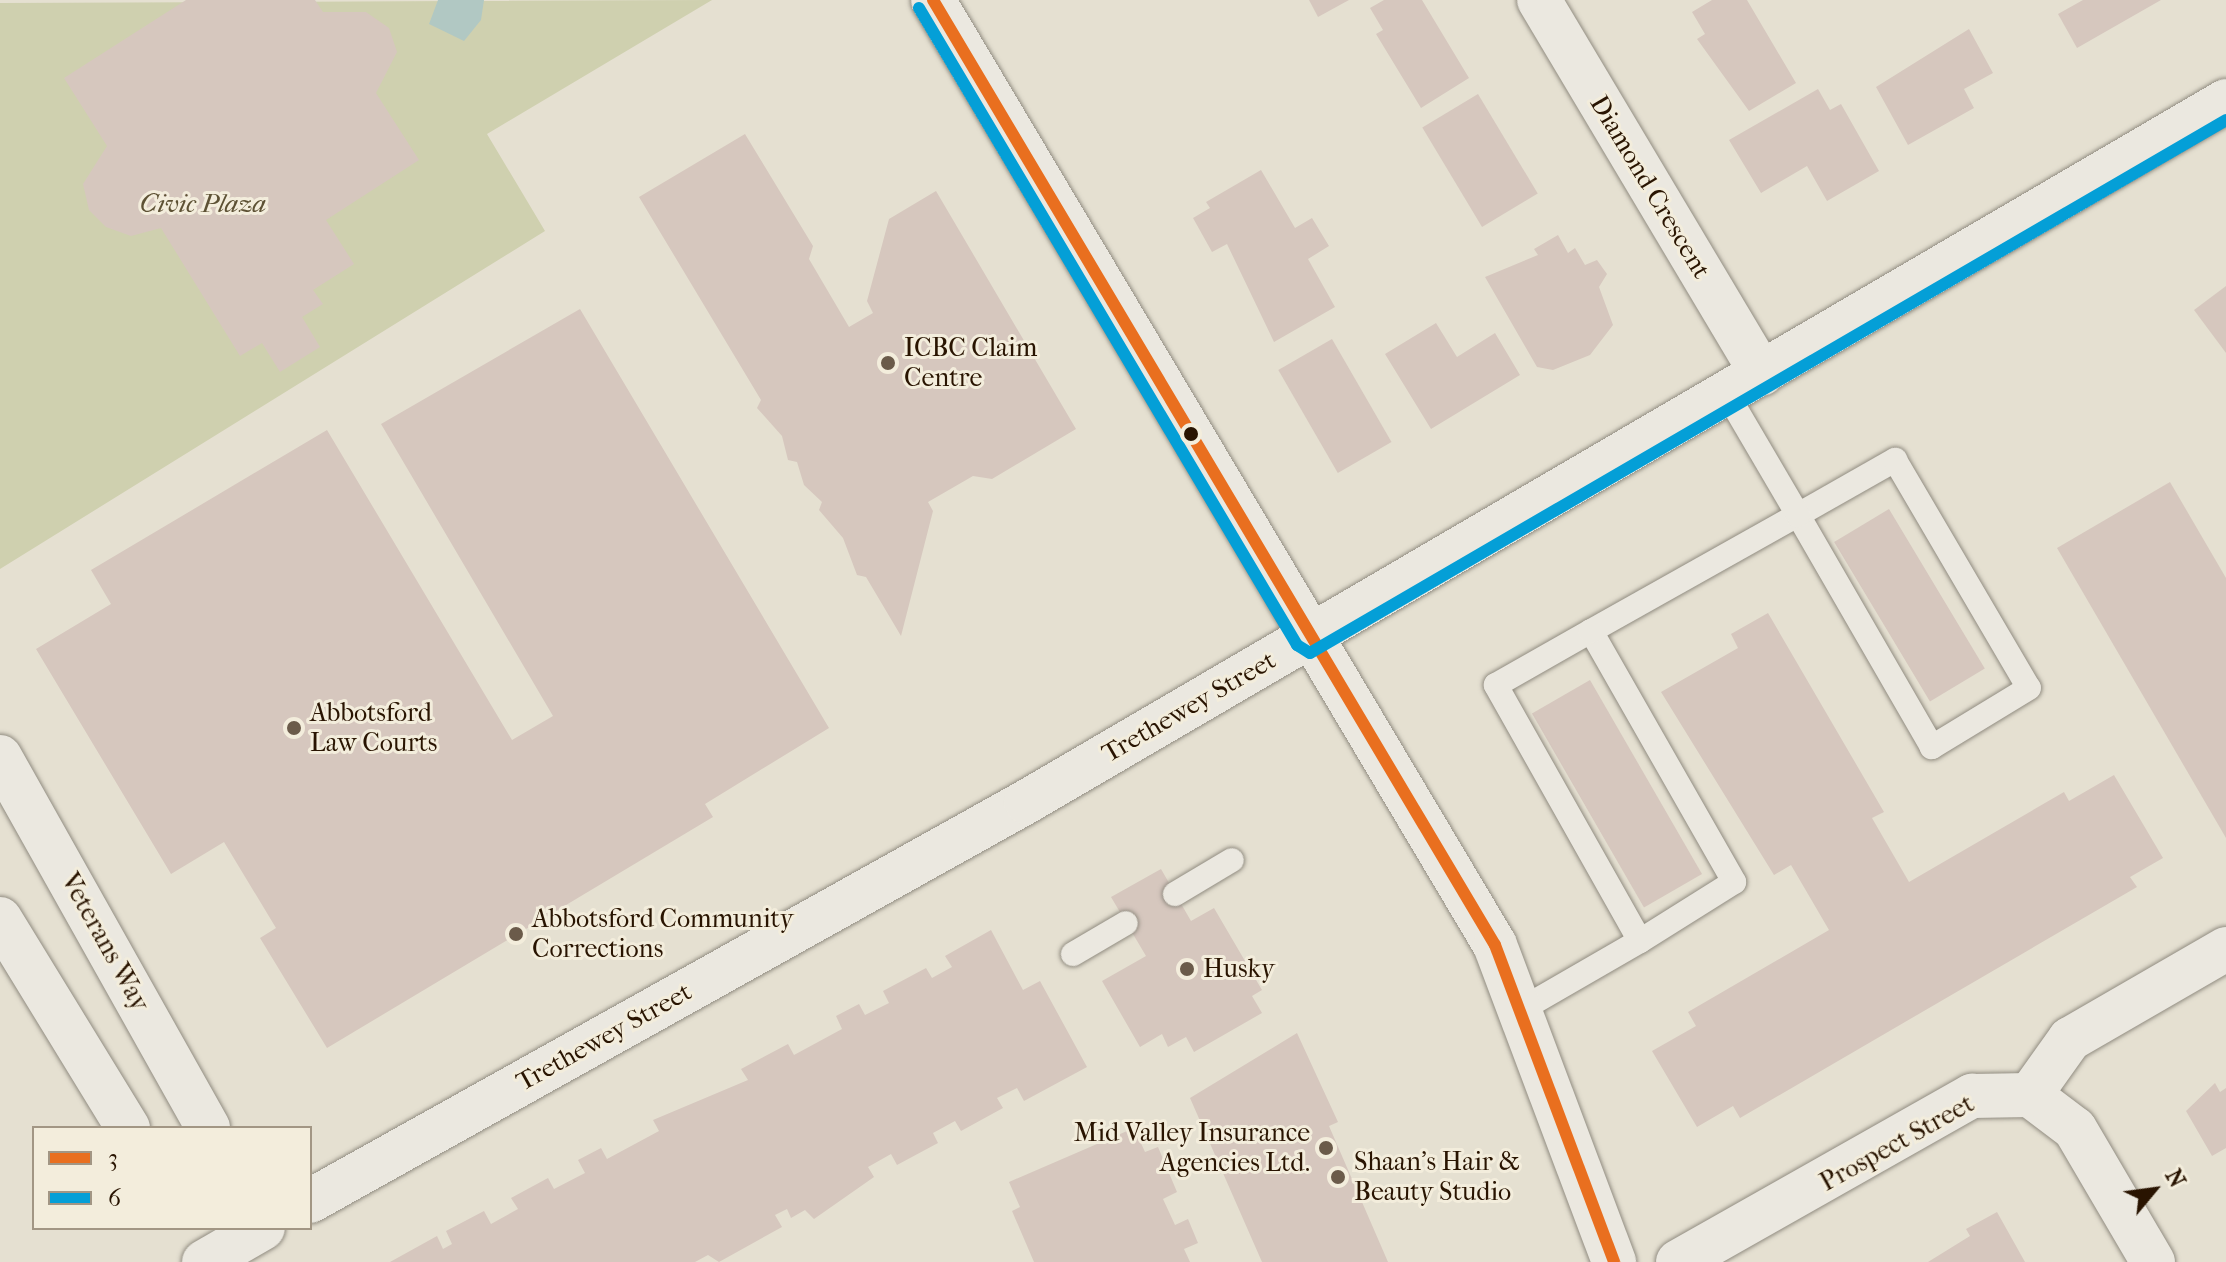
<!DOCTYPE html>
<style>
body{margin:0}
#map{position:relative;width:2226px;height:1262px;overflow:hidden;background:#e5e0d1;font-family:"IM FELL French Canon",serif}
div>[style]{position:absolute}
.green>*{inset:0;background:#cfd0af}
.water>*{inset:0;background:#b1c8c3}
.building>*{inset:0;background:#d6c7be;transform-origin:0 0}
.roads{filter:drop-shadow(0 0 2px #918c81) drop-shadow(0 0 2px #918c81)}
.lane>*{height:24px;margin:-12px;padding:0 12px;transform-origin:12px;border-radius:12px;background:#ebe8e0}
.street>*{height:44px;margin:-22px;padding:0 22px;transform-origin:22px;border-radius:22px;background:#ebe8e0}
.secondary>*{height:44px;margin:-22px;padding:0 22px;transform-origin:22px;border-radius:22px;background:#ebe8e0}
.bus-1>*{height:12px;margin:-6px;padding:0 6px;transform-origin:6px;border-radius:6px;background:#e96f1f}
.bus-2>*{height:12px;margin:-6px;padding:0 6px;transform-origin:6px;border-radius:6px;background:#049fd7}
.dots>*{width:22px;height:22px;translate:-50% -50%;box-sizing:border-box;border:4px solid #f3eddc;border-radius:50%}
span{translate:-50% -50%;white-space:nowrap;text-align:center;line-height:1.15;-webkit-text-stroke:6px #f3eddc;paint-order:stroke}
.street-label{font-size:26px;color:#291401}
.park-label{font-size:26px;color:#5d5134;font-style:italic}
.poi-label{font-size:26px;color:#291401}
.left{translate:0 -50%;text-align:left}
.right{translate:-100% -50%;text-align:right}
.legend{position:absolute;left:32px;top:1126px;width:280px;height:104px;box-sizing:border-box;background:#f3eddc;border:2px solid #a29684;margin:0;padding:10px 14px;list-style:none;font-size:24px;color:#291401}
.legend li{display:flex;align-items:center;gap:16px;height:40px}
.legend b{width:40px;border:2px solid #a29684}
.north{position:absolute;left:2114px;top:1150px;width:80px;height:80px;-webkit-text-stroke:6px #f3eddc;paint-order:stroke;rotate:61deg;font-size:22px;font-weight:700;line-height:32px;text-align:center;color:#291401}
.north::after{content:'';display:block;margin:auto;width:28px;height:36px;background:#291401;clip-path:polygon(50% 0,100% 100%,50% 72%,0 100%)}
</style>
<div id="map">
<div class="green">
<div style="clip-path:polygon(712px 0,487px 134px,545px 231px,0 569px,0 3px)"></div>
</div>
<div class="water">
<div style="clip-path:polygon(438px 0,484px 0,481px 20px,464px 41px,429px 24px)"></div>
</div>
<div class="building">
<div style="clip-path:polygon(186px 0,315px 0,323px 12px,366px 12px,389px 28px,397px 52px,376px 93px,419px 160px,326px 220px,354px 264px,313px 290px,323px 304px,302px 317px,320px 347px,280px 372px,262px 343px,240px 356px,161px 228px,131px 236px,106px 227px,89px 210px,83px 184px,107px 146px,64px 78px)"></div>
<div style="clip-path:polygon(1309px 0,1349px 0,1318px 17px)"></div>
<div style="clip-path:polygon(1384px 0,1422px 0,1469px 78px,1421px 108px,1376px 34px,1383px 30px,1370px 8px)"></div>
<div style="clip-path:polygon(1712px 0,1747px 0,1796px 83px,1749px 111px,1697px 39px,1705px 34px,1692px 12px)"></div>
<div style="clip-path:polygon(2083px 0,2161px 0,2077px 48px,2058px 14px)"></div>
<div style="clip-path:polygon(1969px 29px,1993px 73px,1964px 89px,1974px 108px,1908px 145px,1876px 87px)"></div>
<div style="clip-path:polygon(1818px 89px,1830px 110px,1841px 104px,1879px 171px,1827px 201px,1807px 166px,1761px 193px,1729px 140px)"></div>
<div style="left:1478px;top:94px;width:116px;height:65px;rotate:59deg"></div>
<div style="clip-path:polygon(745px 134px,813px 246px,809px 259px,849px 327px,873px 313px,867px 301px,889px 219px,936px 191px,1076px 429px,992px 479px,973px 476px,928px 502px,933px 511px,901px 636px,866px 577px,857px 575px,843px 538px,819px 510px,822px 502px,804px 485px,797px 462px,788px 460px,782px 436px,757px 408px,761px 400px,639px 197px)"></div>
<div style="clip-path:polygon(1261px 170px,1295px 228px,1312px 218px,1329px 246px,1308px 259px,1335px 307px,1274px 342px,1227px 244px,1212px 252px,1193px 218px,1210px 208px,1206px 202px)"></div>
<div style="clip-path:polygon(1558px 235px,1568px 253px,1575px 248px,1585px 265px,1597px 260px,1607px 274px,1599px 287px,1613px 325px,1590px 355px,1553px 370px,1537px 367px,1485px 277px,1538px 255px,1534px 249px)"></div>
<div style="clip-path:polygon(2226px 286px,2226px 353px,2194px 310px)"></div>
<div style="clip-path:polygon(580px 309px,829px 728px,705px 804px,713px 817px,327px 1048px,260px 938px,276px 928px,224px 842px,171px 874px,36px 649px,111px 604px,91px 570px,327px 430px,512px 740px,553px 716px,381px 424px)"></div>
<div style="clip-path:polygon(1436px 323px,1457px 357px,1495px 333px,1520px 375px,1431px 429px,1385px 354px)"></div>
<div style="left:1332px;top:339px;width:119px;height:62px;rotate:60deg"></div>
<div style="clip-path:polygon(2170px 482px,2226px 578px,2226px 838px,2057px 548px)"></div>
<div style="left:1889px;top:509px;width:186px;height:64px;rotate:59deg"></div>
<div style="clip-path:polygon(1768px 613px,1884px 812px,1872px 818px,1909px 882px,2064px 792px,2069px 801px,2114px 775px,2163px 858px,2130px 877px,2137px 887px,1740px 1118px,1733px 1106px,1697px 1127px,1652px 1051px,1696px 1026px,1688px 1012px,1829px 930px,1791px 865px,1774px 875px,1661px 692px,1738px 648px,1731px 634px)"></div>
<div style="left:1590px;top:680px;width:224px;height:67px;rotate:60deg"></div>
<div style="clip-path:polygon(1161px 869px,1191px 921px,1214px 908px,1262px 990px,1252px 996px,1262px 1013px,1194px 1052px,1186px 1037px,1168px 1047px,1162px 1034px,1140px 1047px,1102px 981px,1146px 956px,1111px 897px)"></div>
<div style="clip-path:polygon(991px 930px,1023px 990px,1040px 981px,1087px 1067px,1024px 1101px,1017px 1088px,997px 1098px,1003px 1108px,961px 1131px,955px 1121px,933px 1133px,938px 1143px,897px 1165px,891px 1154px,868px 1167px,874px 1177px,814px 1219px,805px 1210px,791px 1218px,787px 1209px,775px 1215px,782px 1227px,719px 1262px,708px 1255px,695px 1262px,390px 1262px,437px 1236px,443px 1249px,452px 1244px,446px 1231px,484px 1211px,491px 1224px,518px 1209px,511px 1198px,548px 1178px,554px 1189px,585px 1173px,578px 1160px,601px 1148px,607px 1159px,659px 1131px,653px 1120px,748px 1080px,741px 1069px,788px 1044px,794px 1055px,842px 1029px,836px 1016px,859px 1004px,865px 1015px,889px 1003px,883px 991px,926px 968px,932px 978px,952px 967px,945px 956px)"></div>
<div style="clip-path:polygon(1297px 1033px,1338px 1122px,1329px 1126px,1388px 1262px,1262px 1262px,1190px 1098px)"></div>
<div style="clip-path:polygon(2215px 1083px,2220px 1092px,2226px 1088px,2226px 1148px,2212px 1156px,2186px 1111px)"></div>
<div style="clip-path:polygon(1134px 1128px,1145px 1152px,1158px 1147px,1177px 1192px,1163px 1199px,1175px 1225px,1188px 1219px,1198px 1243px,1184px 1249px,1190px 1262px,1034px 1262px,1012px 1211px,1020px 1207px,1009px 1182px)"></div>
<div style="clip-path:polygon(1997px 1212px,2025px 1262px,1928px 1262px,1970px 1236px,1966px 1229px)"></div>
</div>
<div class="roads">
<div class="lane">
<div style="left:1591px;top:631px;width:289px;rotate:60.3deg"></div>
<div style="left:1734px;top:882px;width:111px;rotate:147.9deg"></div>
<div style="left:1640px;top:941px;width:294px;rotate:-119.4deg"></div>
<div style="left:1496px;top:685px;width:109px;rotate:-29.6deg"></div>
<div style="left:1591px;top:631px;width:237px;rotate:-29.3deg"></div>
<div style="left:1798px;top:515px;width:112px;rotate:-29.6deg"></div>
<div style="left:1895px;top:460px;width:264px;rotate:59.6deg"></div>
<div style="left:2029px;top:688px;width:114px;rotate:148.7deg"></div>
<div style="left:1932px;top:747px;width:268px;rotate:-120deg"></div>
<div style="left:1798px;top:515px;width:140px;rotate:-120.4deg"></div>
<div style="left:1175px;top:894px;width:66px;rotate:-30.8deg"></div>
<div style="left:1073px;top:954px;width:61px;rotate:-30.3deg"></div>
<div style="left:1522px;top:1009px;width:136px;rotate:-30deg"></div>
</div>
<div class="street">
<div style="left:1539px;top:0;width:435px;rotate:59.2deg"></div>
<div style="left:0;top:757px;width:425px;rotate:60.7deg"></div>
<div style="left:0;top:919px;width:245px;rotate:58.5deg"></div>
<div style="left:2030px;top:1095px;width:56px;rotate:37.1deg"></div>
<div style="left:2075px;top:1129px;width:154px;rotate:59.6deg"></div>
<div style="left:1678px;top:1262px;width:338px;rotate:-29.5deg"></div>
<div style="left:1972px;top:1096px;width:58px;rotate:-1deg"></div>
<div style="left:2030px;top:1095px;width:69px;rotate:-54.5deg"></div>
<div style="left:2070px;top:1039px;width:180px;rotate:-30deg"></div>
</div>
<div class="secondary">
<div style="left:933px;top:0;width:1099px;rotate:59.26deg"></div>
<div style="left:1495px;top:945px;width:339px;rotate:69.4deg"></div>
<div style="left:310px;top:1201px;width:820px;rotate:-29.13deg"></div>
<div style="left:1026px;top:802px;width:1390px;rotate:-30.29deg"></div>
<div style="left:204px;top:1262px;width:68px;rotate:-30deg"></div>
</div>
</div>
<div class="bus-1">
<div style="left:933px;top:0;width:1099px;rotate:59.26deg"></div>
<div style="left:1495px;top:945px;width:339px;rotate:69.4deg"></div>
</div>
<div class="bus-2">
<div style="left:919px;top:8px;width:741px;rotate:59.31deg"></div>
<div style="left:1297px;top:645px;width:15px;rotate:32deg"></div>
<div style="left:1310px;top:653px;width:1060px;rotate:-30.19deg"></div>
</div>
<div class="dots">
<div style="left:888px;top:363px;background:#6b5b4a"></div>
<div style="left:1191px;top:434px;background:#291401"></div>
<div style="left:294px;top:728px;background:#6b5b4a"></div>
<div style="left:516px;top:934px;background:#6b5b4a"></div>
<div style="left:1187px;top:969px;background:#6b5b4a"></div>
<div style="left:1326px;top:1148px;background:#6b5b4a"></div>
<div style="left:1338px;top:1177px;background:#6b5b4a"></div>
</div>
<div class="street-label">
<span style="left:1650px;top:187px;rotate:59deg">Diamond Crescent</span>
<span style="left:1189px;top:707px;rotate:-30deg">Trethewey Street</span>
<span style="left:105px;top:942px;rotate:61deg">Veterans Way</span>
<span style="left:604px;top:1037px;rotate:-29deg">Trethewey Street</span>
<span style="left:1897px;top:1143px;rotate:-29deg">Prospect Street</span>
</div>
<div class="park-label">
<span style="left:203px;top:204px">Civic Plaza</span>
</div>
<div class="poi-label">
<span class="left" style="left:904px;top:363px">ICBC Claim<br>Centre</span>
<span class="left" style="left:310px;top:728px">Abbotsford<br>Law Courts</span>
<span class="left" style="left:532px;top:934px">Abbotsford Community<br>Corrections</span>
<span class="left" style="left:1203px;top:969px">Husky</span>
<span class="right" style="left:1310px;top:1148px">Mid Valley Insurance<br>Agencies Ltd.</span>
<span class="left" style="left:1354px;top:1177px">Shaan's Hair &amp;<br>Beauty Studio</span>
</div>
<ul class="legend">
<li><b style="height:10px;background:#e96f1f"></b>3</li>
<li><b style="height:10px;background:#049fd7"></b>6</li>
</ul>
<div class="north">N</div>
</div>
